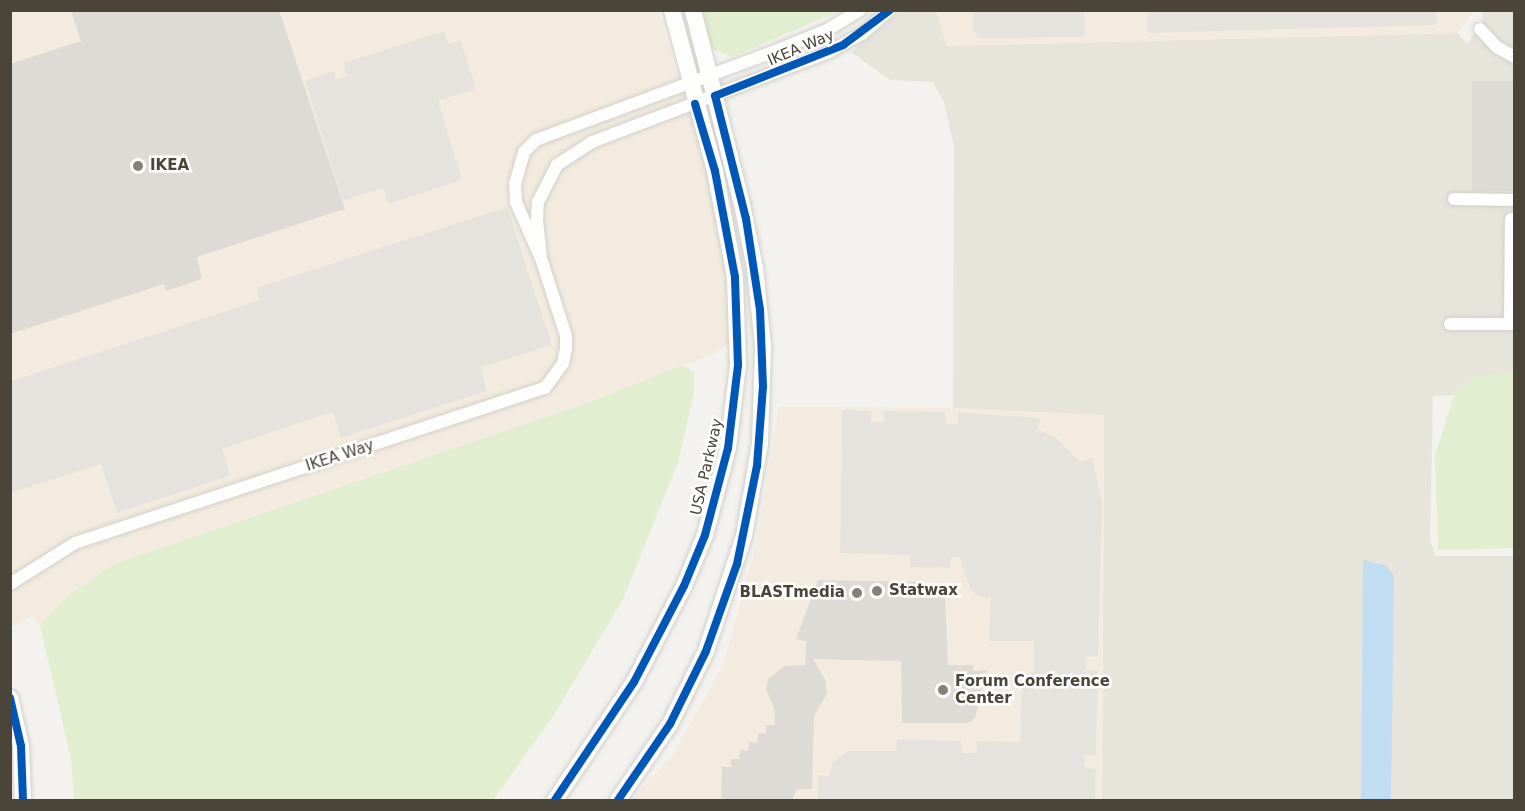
<!DOCTYPE html>
<style>
body{margin:0}
#map{position:relative;width:1525px;height:811px;overflow:hidden;background:#f4f2ee;font-family:"DejaVu Sans",sans-serif}
div>[style]{position:absolute}
.residential>*{inset:0;background:#e7e4dc}
.commercial>*{inset:0;background:#f3ebdf}
.green>*{inset:0;background:#e1eecf}
.parking>*{inset:0;background:#e6e3df}
.water>*{inset:0;background:#c0ddf1}
.building>*{inset:0;background:#dedbd6;transform-origin:0 0}
.roads{filter:drop-shadow(0 0 2px #d2d0cb) drop-shadow(0 0 2px #d2d0cb)}
.minor>*{height:12px;margin:-6px;padding:0 6px;transform-origin:6px;border-radius:6px;background:#fdfdfc}
.tertiary>*{height:16px;margin:-8px;padding:0 8px;transform-origin:8px;border-radius:8px;background:#fdfdfc}
.cycleway>*{height:8px;margin:-4px;padding:0 4px;transform-origin:4px;border-radius:4px;background:#0057b8}
.dots>*{width:16px;height:16px;translate:-50% -50%;box-sizing:border-box;border:3px solid #fff;border-radius:50%}
span{translate:-50% -50%;white-space:nowrap;text-align:center;line-height:1.15;-webkit-text-stroke:5px #fff;paint-order:stroke}
.street-label{font-size:15px;color:#4b4439}
.poi-label{font-size:15px;color:#4b4439;font-weight:700}
.left{translate:0 -50%;text-align:left}
.right{translate:-100% -50%;text-align:right}
.frame{position:absolute;inset:0;border:12px solid #4b4439;pointer-events:none}
</style>
<div id="map">
<div class="residential">
<div style="clip-path:polygon(902px 11px,936px 11px,947px 46px,1458px 33px,1467px 44px,1482px 21px,1483px 11px,1514px 11px,1514px 393px,1433px 396px,1430px 539px,1435px 556px,1514px 556px,1514px 800px,1102px 800px,1104px 416px,953px 408px,954px 146px,944px 103px,933px 82px,890px 80px,851px 52px)"></div>
</div>
<div class="commercial">
<div style="clip-path:polygon(11px 11px,658px 11px,704px 160px,724px 251px,731px 342px,714px 354px,593px 401px,114px 564px,69px 594px,40px 625px,32px 616px,11px 628px)"></div>
<div style="clip-path:polygon(936px 11px,1474px 11px,1458px 33px,947px 46px)"></div>
<div style="clip-path:polygon(779px 407px,953px 408px,1104px 415px,1102px 800px,631px 800px,672px 756px,723px 666px,756px 546px)"></div>
</div>
<div class="green">
<div style="clip-path:polygon(701px 11px,839px 11px,732px 57px,711px 48px)"></div>
<div style="clip-path:polygon(683px 365px,694px 373px,694px 393px,678px 462px,623px 599px,554px 715px,493px 800px,74px 800px,71px 759px,40px 625px,70px 594px,114px 564px,593px 401px)"></div>
<div style="clip-path:polygon(1514px 372px,1514px 548px,1438px 550px,1435px 456px,1456px 389px,1478px 376px)"></div>
</div>
<div class="parking">
<div style="clip-path:polygon(973px 11px,1084px 11px,1085px 37px,979px 38px,973px 31px)"></div>
<div style="clip-path:polygon(1147px 11px,1437px 11px,1437px 25px,1148px 33px)"></div>
<div style="clip-path:polygon(444px 31px,448px 44px,460px 40px,476px 89px,438px 101px,462px 180px,389px 204px,383px 188px,343px 201px,305px 81px,334px 71px,336px 79px,347px 76px,343px 63px)"></div>
<div style="clip-path:polygon(507px 207px,552px 345px,480px 368px,487px 391px,341px 438px,333px 412px,222px 449px,230px 476px,117px 513px,101px 464px,11px 493px,11px 381px,260px 300px,256px 288px)"></div>
<div style="clip-path:polygon(842px 410px,871px 411px,871px 422px,884px 422px,884px 411px,945px 412px,946px 424px,958px 424px,958px 412px,1040px 418px,1038px 429px,1058px 439px,1081px 462px,1092px 457px,1102px 502px,1098px 656px,1087px 657px,1086px 670px,1098px 671px,1096px 755px,1085px 755px,1085px 767px,1096px 769px,1095px 800px,818px 800px,818px 775px,829px 776px,833px 762px,848px 751px,896px 751px,897px 739px,961px 741px,962px 753px,976px 753px,977px 741px,1020px 742px,1022px 673px,1034px 673px,1034px 641px,989px 641px,991px 597px,980px 597px,970px 589px,959px 557px,951px 557px,950px 568px,910px 567px,910px 555px,840px 553px)"></div>
</div>
<div class="water">
<div style="clip-path:polygon(1363px 560px,1385px 565px,1394px 575px,1391px 800px,1361px 800px)"></div>
</div>
<div class="building">
<div style="clip-path:polygon(71px 10px,279px 10px,345px 209px,197px 257px,202px 279px,166px 291px,164px 284px,10px 334px,10px 64px,81px 41px)"></div>
<div style="left:1472px;top:81px;width:43px;height:110px"></div>
<div style="clip-path:polygon(818px 580px,924px 582px,923px 590px,945px 597px,948px 665px,974px 665px,973px 671px,987px 670px,975px 718px,968px 723px,902px 723px,901px 661px,813px 659px,825px 679px,827px 694px,814px 716px,812px 789px,797px 789px,792px 801px,721px 801px,722px 767px,731px 767px,731px 759px,739px 759px,740px 750px,748px 751px,749px 742px,757px 743px,758px 734px,766px 733px,766px 725px,775px 725px,774px 709px,766px 689px,768px 679px,784px 666px,805px 665px,806px 641px,796px 639px)"></div>
</div>
<div class="roads">
<div class="minor">
<div style="left:1480px;top:29px;width:25px;rotate:47deg"></div>
<div style="left:1497px;top:47px;width:20px;rotate:30deg"></div>
<div style="left:1454px;top:199px;width:60px;rotate:1deg"></div>
<div style="left:539px;top:254px;width:57px;rotate:-113.9deg"></div>
<div style="left:516px;top:202px;width:18px;rotate:-93deg"></div>
<div style="left:515px;top:184px;width:33px;rotate:-74deg"></div>
<div style="left:524px;top:152px;width:17px;rotate:-45deg"></div>
<div style="left:536px;top:140px;width:255px;rotate:-20.4deg"></div>
<div style="left:775px;top:51px;width:56px;rotate:-22deg"></div>
<div style="left:827px;top:30px;width:39px;rotate:-31deg"></div>
<div style="left:1450px;top:324px;width:64px"></div>
<div style="left:1510px;top:324px;width:105px;rotate:-89.5deg"></div>
<div style="left:10px;top:584px;width:77px;rotate:-32.2deg"></div>
<div style="left:75px;top:543px;width:495px;rotate:-18.3deg"></div>
<div style="left:545px;top:388px;width:31px;rotate:-54deg"></div>
<div style="left:563px;top:363px;width:14px;rotate:-78deg"></div>
<div style="left:566px;top:349px;width:13px;rotate:-90deg"></div>
<div style="left:566px;top:336px;width:82px;rotate:-107.8deg"></div>
<div style="left:541px;top:258px;width:39px;rotate:-96deg"></div>
<div style="left:537px;top:219px;width:17px;rotate:-87deg"></div>
<div style="left:538px;top:202px;width:42px;rotate:-62.8deg"></div>
<div style="left:557px;top:165px;width:42px;rotate:-33.3deg"></div>
<div style="left:592px;top:142px;width:254px;rotate:-20.8deg"></div>
<div style="left:829px;top:52px;width:38px;rotate:-29deg"></div>
<div style="left:862px;top:34px;width:37px;rotate:-41deg"></div>
</div>
<div class="tertiary">
<div style="left:10px;top:698px;width:49px;rotate:77.1deg"></div>
<div style="left:21px;top:746px;width:54px;rotate:87.9deg"></div>
<div style="left:555px;top:800px;width:142px;rotate:-56.2deg"></div>
<div style="left:634px;top:682px;width:108px;rotate:-62.5deg"></div>
<div style="left:684px;top:586px;width:55px;rotate:-67.6deg"></div>
<div style="left:705px;top:535px;width:90px;rotate:-75.2deg"></div>
<div style="left:728px;top:448px;width:84px;rotate:-83.1deg"></div>
<div style="left:738px;top:365px;width:88px;rotate:-92deg"></div>
<div style="left:735px;top:277px;width:108px;rotate:-100.7deg"></div>
<div style="left:715px;top:171px;width:167px;rotate:-105deg"></div>
<div style="left:618px;top:800px;width:92px;rotate:-55.6deg"></div>
<div style="left:670px;top:724px;width:81px;rotate:-63.7deg"></div>
<div style="left:706px;top:651px;width:121px;rotate:-71.7deg"></div>
<div style="left:744px;top:536px;width:94px;rotate:-80.2deg"></div>
<div style="left:760px;top:443px;width:97px;rotate:-88.2deg"></div>
<div style="left:763px;top:346px;width:78px;rotate:-95.9deg"></div>
<div style="left:755px;top:268px;width:69px;rotate:-101.6deg"></div>
<div style="left:741px;top:200px;width:196px;rotate:-104.2deg"></div>
</div>
</div>
<div class="cycleway">
<div style="left:10px;top:698px;width:49px;rotate:77.1deg"></div>
<div style="left:21px;top:746px;width:54px;rotate:87.9deg"></div>
<div style="left:555px;top:800px;width:142px;rotate:-56.2deg"></div>
<div style="left:634px;top:682px;width:108px;rotate:-62.5deg"></div>
<div style="left:684px;top:586px;width:55px;rotate:-67.6deg"></div>
<div style="left:705px;top:535px;width:90px;rotate:-75.2deg"></div>
<div style="left:728px;top:448px;width:84px;rotate:-83.1deg"></div>
<div style="left:738px;top:365px;width:88px;rotate:-92deg"></div>
<div style="left:735px;top:277px;width:108px;rotate:-100.7deg"></div>
<div style="left:715px;top:171px;width:70px;rotate:-106.6deg"></div>
<div style="left:618px;top:800px;width:92px;rotate:-55.6deg"></div>
<div style="left:670px;top:724px;width:81px;rotate:-63.7deg"></div>
<div style="left:706px;top:651px;width:92px;rotate:-70.4deg"></div>
<div style="left:737px;top:564px;width:100px;rotate:-78.5deg"></div>
<div style="left:757px;top:466px;width:79px;rotate:-85.7deg"></div>
<div style="left:763px;top:387px;width:77px;rotate:-92.2deg"></div>
<div style="left:760px;top:310px;width:92px;rotate:-98.7deg"></div>
<div style="left:746px;top:219px;width:127px;rotate:-104.1deg"></div>
<div style="left:715px;top:96px;width:138px;rotate:-21.7deg"></div>
<div style="left:843px;top:45px;width:59px;rotate:-36.7deg"></div>
</div>
<div class="dots">
<div style="left:138px;top:166px;background:#868178"></div>
<div style="left:877px;top:591px;background:#868178"></div>
<div style="left:857px;top:593px;background:#868178"></div>
<div style="left:943px;top:690px;background:#868178"></div>
</div>
<div class="street-label">
<span style="left:801px;top:48px;rotate:-23deg">IKEA Way</span>
<span style="left:340px;top:456px;rotate:-18deg">IKEA Way</span>
<span style="left:707px;top:467px;rotate:-77deg">USA Parkway</span>
</div>
<div class="poi-label">
<span class="left" style="left:150px;top:166px">IKEA</span>
<span class="left" style="left:889px;top:591px">Statwax</span>
<span class="right" style="left:845px;top:593px">BLASTmedia</span>
<span class="left" style="left:955px;top:690px">Forum Conference<br>Center</span>
</div>
<div class="frame"></div>
</div>
